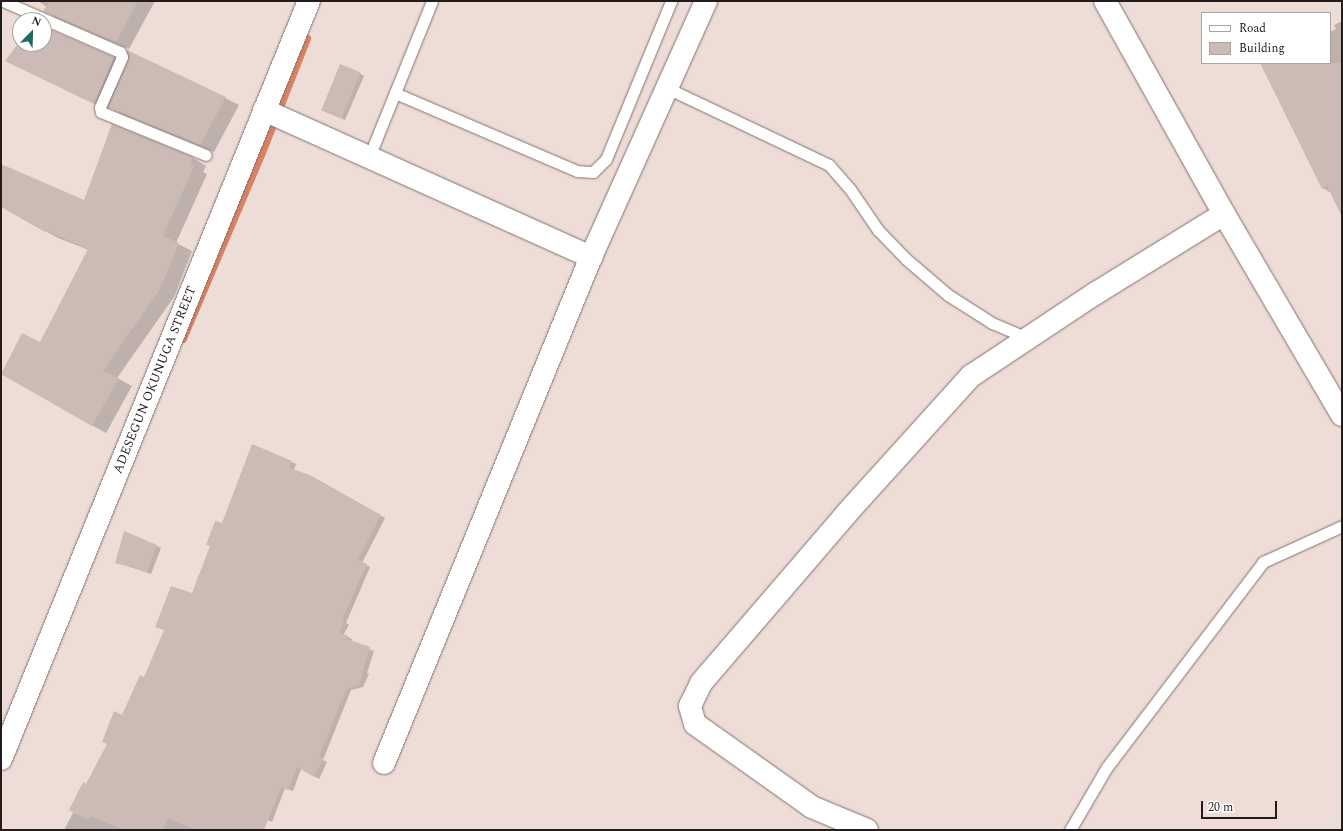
<!DOCTYPE html>
<style>
body{margin:0}
#map{position:relative;width:1343px;height:831px;overflow:hidden;background:#eedcd6;font-family:Spectral,serif}
div>[style]{position:absolute}
.shadow>*{inset:0;background:#0003}
.stream>*{height:8px;margin:-4px;padding:0 4px;transform-origin:4px;border-radius:4px;background:#db8264}
.building>*{inset:0;background:#ccbbb5;transform-origin:0 0}
.roads{filter:drop-shadow(0 0 1px #81726d) drop-shadow(0 0 1px #81726d)}
.lane>*{height:11px;margin:-5.5px;padding:0 5.5px;transform-origin:5.5px;border-radius:5.5px;background:#fff}
.street>*{height:22px;margin:-11px;padding:0 11px;transform-origin:11px;border-radius:11px;background:#fff}
span{translate:-50% -50%;white-space:nowrap;text-align:center;line-height:1.15;-webkit-text-stroke:3px #fff;paint-order:stroke}
.street-label{font-size:13px;color:#231c1a}
.frame{position:absolute;inset:0;border:2px solid #231c1a;pointer-events:none}
.legend{position:absolute;left:1201px;top:12px;width:130px;height:52px;box-sizing:border-box;background:#fff;border:1px solid #a7a4a3;margin:0;padding:5px 7px;list-style:none;font-size:12px;color:#231c1a}
.legend li{display:flex;align-items:center;gap:8px;height:20px}
.legend b{width:20px;border:1px solid #a7a4a3}
.north{position:absolute;left:12px;top:12px;width:40px;height:40px;box-sizing:border-box;background:#fff;border:1px solid #a7a4a3;border-radius:50%;rotate:23deg;font-size:11px;font-weight:700;line-height:16px;text-align:center;color:#231c1a}
.north::after{content:'';display:block;margin:auto;width:14px;height:18px;background:#1e6a65;clip-path:polygon(50% 0,100% 100%,50% 72%,0 100%)}
.scale{position:absolute;left:1201px;top:801px;width:76px;height:18px;box-sizing:border-box;border:2px solid #231c1a;border-top:0;padding-left:5px;font-size:12px;line-height:14px;white-space:nowrap;color:#231c1a;-webkit-text-stroke:3px #fff;paint-order:stroke}
</style>
<div id="map">
<div class="shadow">
<div style="clip-path:polygon(38px 1px,155px 1px,129px 49px,57px 18px,44px 10px,47px 7px)"></div>
<div style="clip-path:polygon(1342px 21px,1342px 215px,1331px 193px,1323px 188px,1264px 63px,1330px 63px,1330px 32px,1336px 29px,1334px 25px)"></div>
<div style="clip-path:polygon(44px 28px,114px 58px,127px 66px,225px 98px,239px 105px,214px 152px,122px 114px,109px 107px,108px 110px,6px 61px,20px 43px,20px 44px,44px 44px)"></div>
<div style="clip-path:polygon(359px 73px,364px 76px,345px 120px,321px 110px)"></div>
<div style="clip-path:polygon(112px 125px,193px 158px,206px 166px,203px 172px,207px 174px,176px 243px,192px 251px,174px 297px,117px 378px,132px 386px,106px 433px,1px 374px,41px 343px,89px 250px,58px 238px,1px 206px,1px 165px,85px 201px)"></div>
<div style="clip-path:polygon(292px 462px,296px 464px,294px 470px,309px 476px,385px 518px,362px 563px,370px 567px,346px 623px,349px 625px,343px 635px,352px 639px,351px 642px,374px 651px,367px 673px,369px 674px,363px 687px,351px 690px,323px 760px,327px 762px,319px 779px,301px 769px,293px 791px,285px 788px,272px 822px,260px 817px,256px 830px,64px 830px,144px 678px,165px 630px,156px 626px,192px 594px,222px 525px)"></div>
<div style="clip-path:polygon(157px 546px,161px 548px,151px 574px,116px 562px)"></div>
</div>
<div class="stream">
<div style="left:183px;top:339px;width:202px;rotate:-67deg"></div>
<div style="left:262px;top:153px;width:123px;rotate:-68.5deg"></div>
</div>
<div class="building">
<div style="clip-path:polygon(50px 1px,138px 1px,116px 42px,43px 11px)"></div>
<div style="clip-path:polygon(44px 27px,114px 57px,94px 104px,5px 61px,20px 41px,20px 44px,44px 44px)"></div>
<div style="clip-path:polygon(127px 50px,226px 97px,200px 145px,108px 107px,128px 60px)"></div>
<div style="clip-path:polygon(1260px 63px,1342px 63px,1342px 217px,1327px 186px,1322px 189px)"></div>
<div style="left:340px;top:64px;width:22px;height:50px;rotate:22deg"></div>
<div style="clip-path:polygon(112px 124px,193px 157px,190px 164px,194px 166px,163px 236px,179px 243px,160px 289px,103px 371px,119px 378px,92px 426px,1px 374px,22px 333px,40px 342px,88px 249px,45px 230px,45px 232px,1px 207px,1px 164px,84px 200px)"></div>
<div style="clip-path:polygon(252px 444px,292px 461px,289px 468px,310px 475px,381px 515px,358px 560px,367px 564px,342px 620px,345px 621px,339px 632px,348px 636px,347px 639px,370px 647px,359px 685px,347px 688px,319px 757px,323px 759px,314px 777px,297px 767px,288px 790px,281px 787px,264px 830px,196px 830px,168px 818px,163px 830px,124px 830px,90px 816px,88px 820px,69px 810px,83px 782px,86px 784px,107px 744px,102px 742px,114px 711px,122px 715px,140px 675px,144px 677px,164px 630px,155px 627px,171px 586px,192px 593px,210px 546px,206px 545px,215px 521px,222px 523px)"></div>
<div style="clip-path:polygon(124px 531px,157px 545px,147px 572px,115px 563px)"></div>
</div>
<div class="roads">
<div class="lane">
<div style="left:3px;top:1px;width:128px;rotate:23.6deg"></div>
<div style="left:120px;top:52px;width:5px;rotate:68deg"></div>
<div style="left:122px;top:57px;width:55px;rotate:113.7deg"></div>
<div style="left:100px;top:107px;width:5px;rotate:79deg"></div>
<div style="left:101px;top:112px;width:113px;rotate:22.3deg"></div>
<div style="left:667px;top:88px;width:179px;rotate:25.4deg"></div>
<div style="left:829px;top:165px;width:32px;rotate:49deg"></div>
<div style="left:850px;top:189px;width:50px;rotate:55.7deg"></div>
<div style="left:878px;top:230px;width:40px;rotate:46deg"></div>
<div style="left:906px;top:259px;width:55px;rotate:40.6deg"></div>
<div style="left:948px;top:295px;width:52px;rotate:32.5deg"></div>
<div style="left:992px;top:323px;width:39px;rotate:23deg"></div>
<div style="left:395px;top:93px;width:198px;rotate:23.2deg"></div>
<div style="left:577px;top:171px;width:16px;rotate:4deg"></div>
<div style="left:593px;top:172px;width:18px;rotate:-45deg"></div>
<div style="left:606px;top:159px;width:171px;rotate:-67.6deg"></div>
<div style="left:369px;top:157px;width:168px;rotate:-68deg"></div>
<div style="left:1070px;top:830px;width:73px;rotate:-59.6deg"></div>
<div style="left:1107px;top:767px;width:258px;rotate:-52.7deg"></div>
<div style="left:1263px;top:562px;width:87px;rotate:-24.5deg"></div>
</div>
<div class="street">
<div style="left:1105px;top:1px;width:244px;rotate:60.8deg"></div>
<div style="left:1224px;top:214px;width:233px;rotate:59.6deg"></div>
<div style="left:264px;top:110px;width:359px;rotate:24.2deg"></div>
<div style="left:1px;top:759px;width:818px;rotate:-67.89deg"></div>
<div style="left:384px;top:763px;width:547px;rotate:-67.75deg"></div>
<div style="left:591px;top:257px;width:281px;rotate:-65.8deg"></div>
<div style="left:867px;top:830px;width:60px;rotate:-157.3deg"></div>
<div style="left:812px;top:807px;width:143px;rotate:-144.6deg"></div>
<div style="left:695px;top:724px;width:19px;rotate:-106deg"></div>
<div style="left:690px;top:706px;width:25px;rotate:-64deg"></div>
<div style="left:701px;top:683px;width:224px;rotate:-49.3deg"></div>
<div style="left:847px;top:513px;width:185px;rotate:-47.9deg"></div>
<div style="left:971px;top:376px;width:150px;rotate:-33.6deg"></div>
<div style="left:1096px;top:293px;width:150px;rotate:-31.7deg"></div>
</div>
</div>
<div class="street-label">
<span style="left:155px;top:380px;rotate:-68deg">ADESEGUN OKUNUGA STREET</span>
</div>
<div class="frame"></div>
<ul class="legend">
<li><b style="height:5px;background:#fff"></b>Road</li>
<li><b style="height:11px;background:#ccbbb5"></b>Building</li>
</ul>
<div class="north">N</div>
<div class="scale">20 m</div>
</div>
